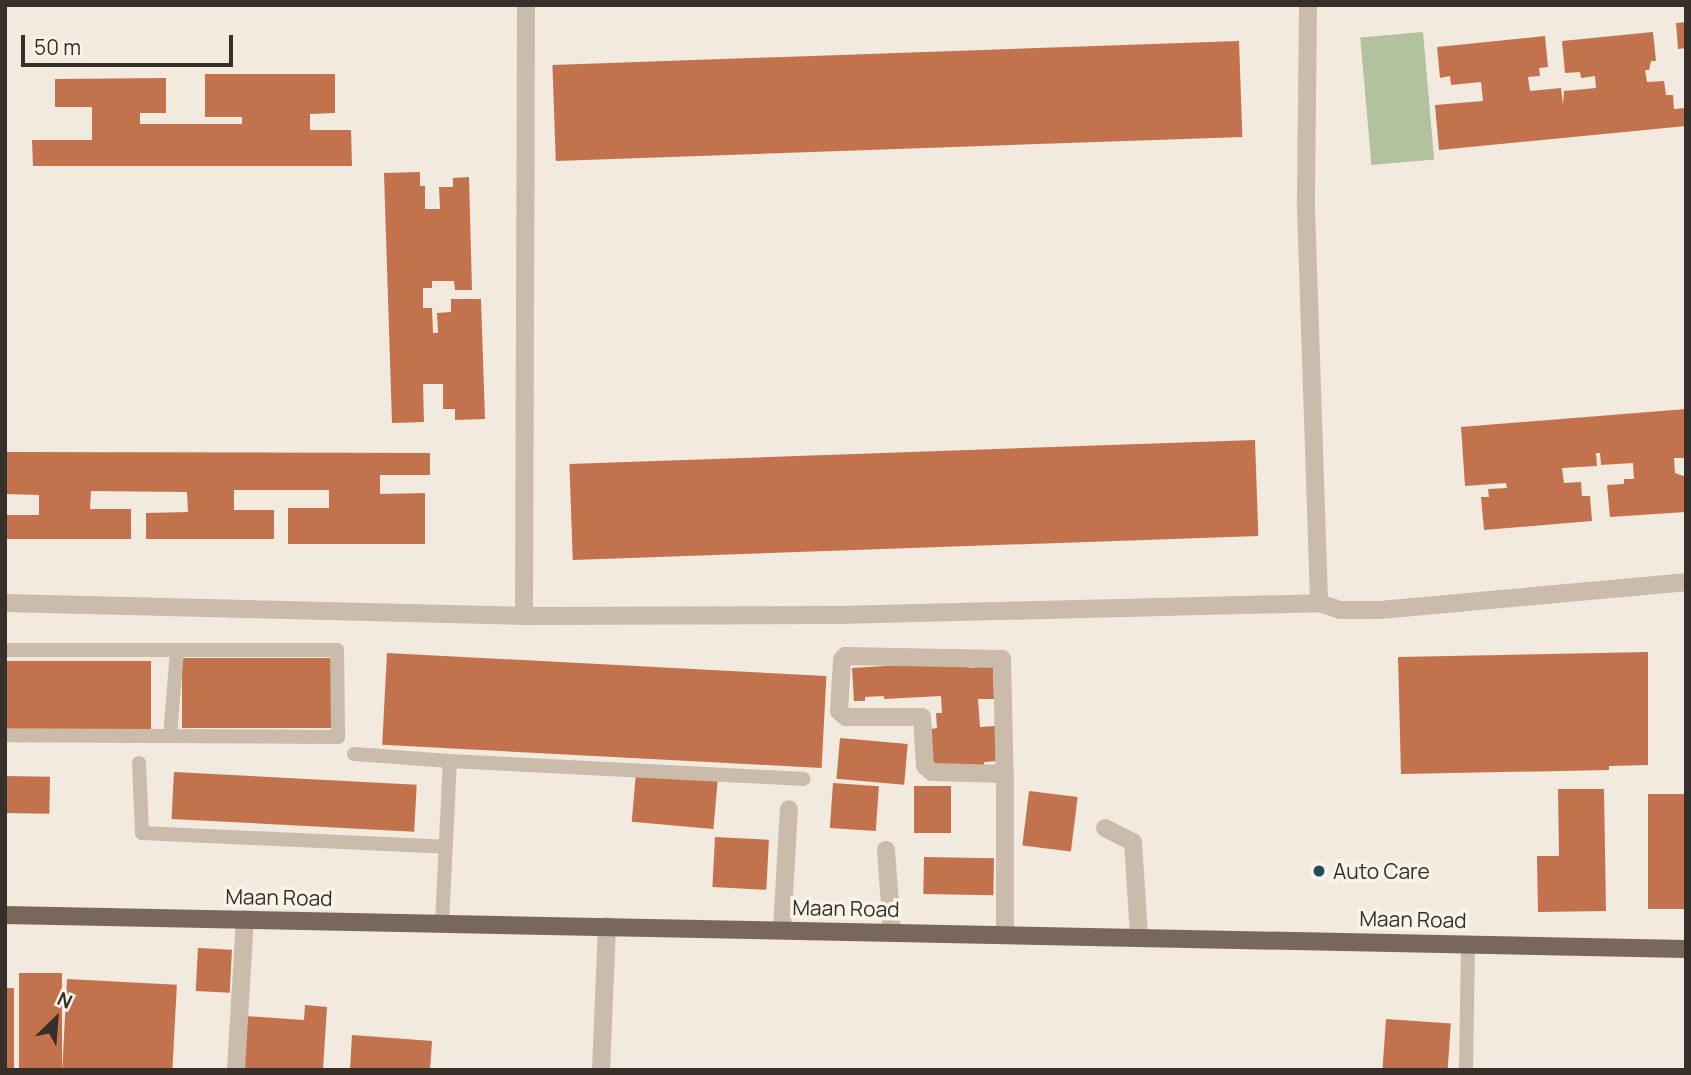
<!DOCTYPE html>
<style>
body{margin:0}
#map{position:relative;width:1691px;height:1075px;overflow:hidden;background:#f2eade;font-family:Manrope,sans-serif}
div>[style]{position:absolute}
.green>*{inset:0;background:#b2c19e;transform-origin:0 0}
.building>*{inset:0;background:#c2724c;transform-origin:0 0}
.lane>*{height:14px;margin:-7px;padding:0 7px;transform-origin:7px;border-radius:7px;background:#cabbaa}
.street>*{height:18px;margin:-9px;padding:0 9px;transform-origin:9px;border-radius:9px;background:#cabbaa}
.primary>*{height:18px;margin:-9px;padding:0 9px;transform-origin:9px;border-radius:9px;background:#79675b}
.dots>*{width:19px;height:19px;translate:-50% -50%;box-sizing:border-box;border:4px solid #f9f4ea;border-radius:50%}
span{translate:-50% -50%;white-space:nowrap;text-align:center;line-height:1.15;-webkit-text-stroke:7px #f9f4ea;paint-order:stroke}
.poi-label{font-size:21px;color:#372f29}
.left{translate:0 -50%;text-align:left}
.street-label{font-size:21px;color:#372f29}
.frame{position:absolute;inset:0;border:7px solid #372f29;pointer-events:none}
.north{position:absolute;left:21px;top:984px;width:70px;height:70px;-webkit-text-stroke:5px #f9f4ea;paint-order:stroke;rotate:25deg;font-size:19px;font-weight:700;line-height:28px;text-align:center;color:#372f29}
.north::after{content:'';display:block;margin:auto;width:24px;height:32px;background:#372f29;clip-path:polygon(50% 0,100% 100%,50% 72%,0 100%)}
.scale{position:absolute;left:21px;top:35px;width:212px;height:32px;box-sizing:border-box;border:4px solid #372f29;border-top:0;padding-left:9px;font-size:21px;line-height:24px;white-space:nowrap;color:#372f29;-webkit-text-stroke:5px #f9f4ea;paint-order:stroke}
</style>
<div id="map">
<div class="green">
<div style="left:1423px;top:32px;width:128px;height:63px;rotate:85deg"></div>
</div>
<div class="building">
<div style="clip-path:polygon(1686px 22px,1686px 48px,1678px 49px,1676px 23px)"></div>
<div style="clip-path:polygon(1653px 32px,1656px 61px,1651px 61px,1649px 70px,1645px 70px,1647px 82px,1664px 81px,1666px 95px,1673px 95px,1674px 109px,1686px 108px,1686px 126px,1439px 150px,1435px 105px,1483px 101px,1481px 82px,1451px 85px,1450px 76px,1440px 78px,1437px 47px,1545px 36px,1548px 67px,1539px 68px,1540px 76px,1528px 77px,1530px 91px,1561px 88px,1563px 105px,1564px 91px,1596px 88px,1595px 76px,1581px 78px,1580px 72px,1565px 73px,1562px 41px)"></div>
<div style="left:1239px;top:41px;width:96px;height:687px;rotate:88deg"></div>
<div style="clip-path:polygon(205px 74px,335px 74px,335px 113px,310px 114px,310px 130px,351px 130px,352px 166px,33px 166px,32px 140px,92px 140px,92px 107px,55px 107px,55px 79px,166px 78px,166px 113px,140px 113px,140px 124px,242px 124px,242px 117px,205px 117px)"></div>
<div style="clip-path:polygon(420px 172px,420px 186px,425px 186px,425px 209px,440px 209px,439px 187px,453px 187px,453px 178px,469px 177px,472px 290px,455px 290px,454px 281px,432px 281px,432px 288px,423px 288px,423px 308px,432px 308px,433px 333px,438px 333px,437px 313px,451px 312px,451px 299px,481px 299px,485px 419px,455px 420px,455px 409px,443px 409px,443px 384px,423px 384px,424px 422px,392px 423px,384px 173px)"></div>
<div style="clip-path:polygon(1686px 409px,1686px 458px,1674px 458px,1675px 473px,1686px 477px,1686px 512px,1610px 517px,1607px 485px,1624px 484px,1624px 479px,1634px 479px,1633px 463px,1601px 465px,1600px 453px,1596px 453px,1597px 466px,1562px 468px,1564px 483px,1581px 482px,1582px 496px,1590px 496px,1592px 521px,1484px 530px,1481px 497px,1489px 497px,1488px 489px,1507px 488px,1506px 483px,1465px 486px,1461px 427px)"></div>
<div style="left:1255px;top:440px;width:96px;height:686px;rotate:88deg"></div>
<div style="clip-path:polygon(5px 452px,430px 453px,430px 475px,380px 475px,380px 494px,425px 493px,425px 544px,288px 544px,288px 508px,329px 508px,329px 490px,234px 490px,234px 510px,274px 510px,274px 539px,146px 539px,146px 513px,188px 512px,187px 492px,91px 491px,90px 509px,131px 509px,131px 539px,5px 539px,5px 515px,39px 515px,39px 495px,5px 494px)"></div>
<div style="clip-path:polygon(1648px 652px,1648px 765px,1609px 766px,1609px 770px,1401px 774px,1398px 657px)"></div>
<div style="left:387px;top:653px;width:440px;height:92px;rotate:3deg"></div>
<div style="left:182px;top:658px;width:149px;height:70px"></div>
<div style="left:5px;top:661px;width:146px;height:69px"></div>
<div style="clip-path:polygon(969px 661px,969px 668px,993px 666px,994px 699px,978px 699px,980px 727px,995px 726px,997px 761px,984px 762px,984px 769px,933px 766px,931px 729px,937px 728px,936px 713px,942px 713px,941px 696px,884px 699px,884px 696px,865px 697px,865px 701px,854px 701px,852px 668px)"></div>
<div style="left:840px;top:738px;width:68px;height:41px;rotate:5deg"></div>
<div style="left:174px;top:772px;width:243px;height:47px;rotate:3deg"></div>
<div style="left:636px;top:773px;width:82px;height:49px;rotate:5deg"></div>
<div style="left:5px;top:776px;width:45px;height:37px;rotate:1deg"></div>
<div style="left:833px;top:783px;width:46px;height:45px;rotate:4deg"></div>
<div style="left:914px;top:786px;width:37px;height:47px"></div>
<div style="clip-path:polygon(1558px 789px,1604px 789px,1606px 911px,1538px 912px,1537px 856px,1559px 856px)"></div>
<div style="left:1029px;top:791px;width:49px;height:55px;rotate:7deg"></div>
<div style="left:1686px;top:794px;width:115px;height:38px;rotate:90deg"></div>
<div style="left:715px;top:837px;width:54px;height:50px;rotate:3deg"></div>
<div style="left:924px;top:857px;width:70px;height:37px;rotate:1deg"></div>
<div style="left:198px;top:948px;width:34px;height:43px;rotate:3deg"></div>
<div style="left:19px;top:973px;width:43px;height:97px"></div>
<div style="left:67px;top:979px;width:110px;height:91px;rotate:3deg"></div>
<div style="left:5px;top:988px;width:9px;height:81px"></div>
<div style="clip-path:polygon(305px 1005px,327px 1007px,323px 1070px,242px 1070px,246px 1016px,304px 1020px)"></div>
<div style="left:1386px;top:1019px;width:65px;height:51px;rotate:4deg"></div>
<div style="clip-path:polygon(352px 1035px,432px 1041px,430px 1070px,350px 1070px)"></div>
</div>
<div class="lane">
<div style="left:5px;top:650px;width:332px"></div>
<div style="left:337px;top:650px;width:87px;rotate:89.3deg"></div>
<div style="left:338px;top:737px;width:333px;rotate:-179.7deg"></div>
<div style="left:170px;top:736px;width:86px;rotate:-85.3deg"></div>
<div style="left:354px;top:754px;width:96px;rotate:4.2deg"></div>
<div style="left:139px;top:763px;width:70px;rotate:87.5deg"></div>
<div style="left:142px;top:833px;width:304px;rotate:2.6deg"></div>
<div style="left:442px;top:923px;width:162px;rotate:-87.2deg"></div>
<div style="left:450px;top:761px;width:354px;rotate:2.9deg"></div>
<div style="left:1466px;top:1070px;width:127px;rotate:-89.1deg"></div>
</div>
<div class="street">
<div style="left:1308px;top:5px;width:203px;rotate:90.6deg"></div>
<div style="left:1306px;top:208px;width:395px;rotate:88.1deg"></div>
<div style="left:5px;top:603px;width:519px;rotate:1.43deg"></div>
<div style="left:524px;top:616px;width:313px;rotate:-0.2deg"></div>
<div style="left:837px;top:615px;width:482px;rotate:-1.4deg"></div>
<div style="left:1319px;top:603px;width:22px;rotate:18deg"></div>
<div style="left:1340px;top:610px;width:40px"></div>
<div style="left:1380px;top:610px;width:307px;rotate:-5.2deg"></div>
<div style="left:524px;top:616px;width:611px;rotate:-89.81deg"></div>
<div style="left:1005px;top:774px;width:73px;rotate:-178.4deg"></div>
<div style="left:932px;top:772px;width:9px;rotate:-139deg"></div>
<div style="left:925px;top:766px;width:49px;rotate:-93.5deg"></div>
<div style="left:922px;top:717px;width:76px;rotate:180deg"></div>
<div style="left:846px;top:717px;width:9px;rotate:-139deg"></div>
<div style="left:839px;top:711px;width:51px;rotate:-86.6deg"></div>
<div style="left:842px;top:660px;width:5px;rotate:-53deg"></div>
<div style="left:845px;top:656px;width:157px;rotate:1.1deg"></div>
<div style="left:1002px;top:659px;width:129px;rotate:88.7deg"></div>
<div style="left:1005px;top:788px;width:146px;rotate:90deg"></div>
<div style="left:1105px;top:828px;width:31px;rotate:27deg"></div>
<div style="left:1133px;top:842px;width:94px;rotate:86.3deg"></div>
<div style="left:886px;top:850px;width:82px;rotate:85.8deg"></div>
<div style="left:782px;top:929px;width:120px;rotate:-86.7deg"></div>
<div style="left:236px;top:1070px;width:151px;rotate:-86.6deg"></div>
<div style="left:601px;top:1070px;width:144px;rotate:-87.6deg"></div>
</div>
<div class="primary">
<div style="left:5px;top:915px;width:1681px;rotate:1.16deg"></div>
</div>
<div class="dots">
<div style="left:1319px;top:871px;background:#204f58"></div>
</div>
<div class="poi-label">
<span class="left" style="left:1333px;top:871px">Auto Care</span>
</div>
<div class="street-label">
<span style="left:279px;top:897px;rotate:1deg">Maan Road</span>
<span style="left:846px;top:908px;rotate:1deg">Maan Road</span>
<span style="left:1413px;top:919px;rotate:1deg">Maan Road</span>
</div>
<div class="frame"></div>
<div class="north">N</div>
<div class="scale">50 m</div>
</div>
